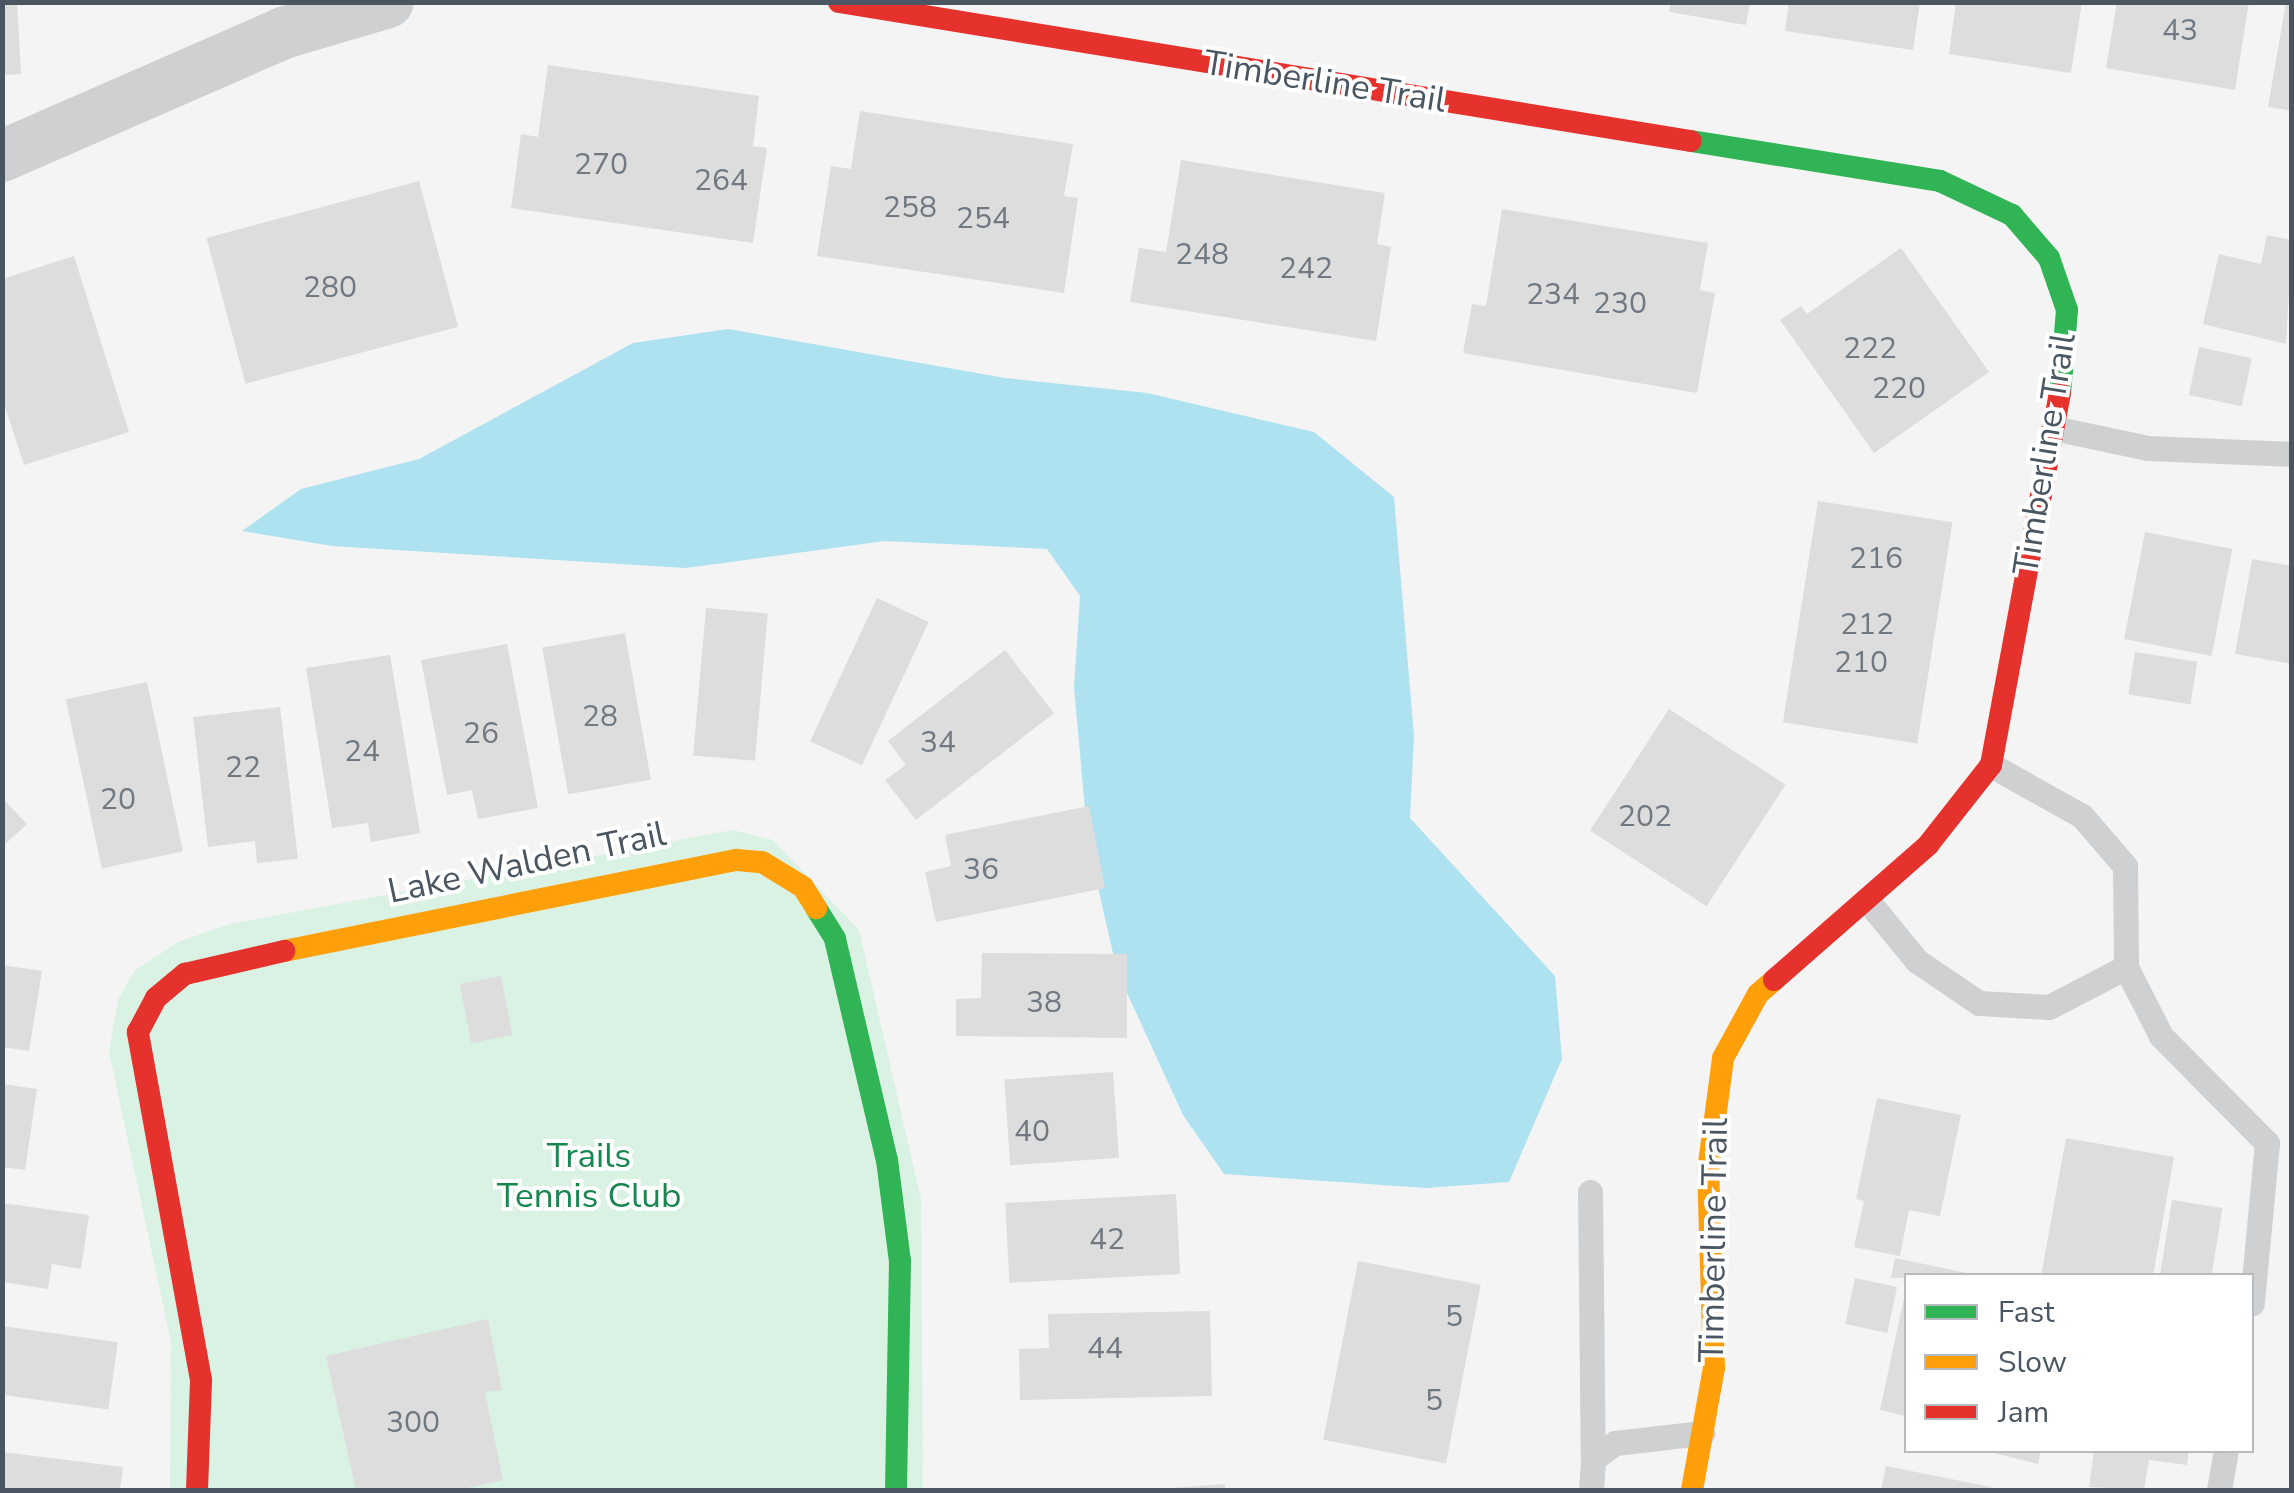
<!DOCTYPE html>
<style>
body{margin:0}
#map{position:relative;width:2294px;height:1493px;overflow:hidden;background:#f4f4f4;font-family:"Nunito Sans",sans-serif}
div>[style]{position:absolute}
.green>*{inset:0;background:#d9f2e3}
.water>*{inset:0;background:#aee2f0}
.building>*{inset:0;background:#ddddde;transform-origin:0 0}
.lane>*{height:25px;margin:-12.5px;padding:0 12.5px;transform-origin:12.5px;border-radius:12.5px;background:#ced0d2}
.street>*{height:52px;margin:-26px;padding:0 26px;transform-origin:26px;border-radius:26px;background:#ced0d2}
.fast>*{height:22px;margin:-11px;padding:0 11px;transform-origin:11px;border-radius:11px;background:#30b455}
.slow>*{height:22px;margin:-11px;padding:0 11px;transform-origin:11px;border-radius:11px;background:#ff9f0a}
.jam>*{height:22px;margin:-11px;padding:0 11px;transform-origin:11px;border-radius:11px;background:#e5322d}
span{translate:-50% -50%;white-space:nowrap;text-align:center;line-height:1.15;-webkit-text-stroke:8px #fff;paint-order:stroke}
.number-label{font-size:30px;color:#707881}
.number-label span{-webkit-text-stroke-width:0}
.street-label{font-size:35px;color:#4a5661}
.park-label{font-size:35px;color:#17864f}
.frame{position:absolute;inset:0;border:5px solid #4a5661;pointer-events:none}
.legend{position:absolute;left:1904px;top:1273px;width:350px;height:180px;box-sizing:border-box;background:#fff;border:2px solid #b7bbc0;margin:0;padding:12px 18px;list-style:none;font-size:30px;color:#4a5661}
.legend li{display:flex;align-items:center;gap:20px;height:50px}
.legend b{width:50px;border:2px solid #b7bbc0}
</style>
<div id="map">
<div class="green">
<div style="clip-path:polygon(733px 830px,773px 840px,859px 930px,921px 1199px,923px 1490px,170px 1490px,171px 1342px,109px 1052px,118px 1000px,134px 971px,178px 942px,230px 924px)"></div>
</div>
<div class="water">
<div style="clip-path:polygon(728px 329px,1005px 378px,1147px 393px,1314px 432px,1394px 497px,1414px 736px,1410px 818px,1555px 976px,1562px 1059px,1509px 1182px,1426px 1188px,1224px 1174px,1183px 1115px,1117px 971px,1088px 843px,1074px 687px,1080px 596px,1047px 549px,885px 541px,686px 568px,332px 546px,242px 531px,301px 489px,419px 459px,633px 343px)"></div>
</div>
<div class="building">
<div style="clip-path:polygon(2px 2px,17px 2px,21px 74px,2px 75px)"></div>
<div style="clip-path:polygon(1671px 2px,1750px 2px,1746px 25px,1669px 12px)"></div>
<div style="clip-path:polygon(1789px 2px,1920px 2px,1913px 50px,1785px 31px)"></div>
<div style="clip-path:polygon(1956px 2px,2082px 2px,2071px 73px,1949px 54px)"></div>
<div style="clip-path:polygon(2117px 2px,2249px 2px,2235px 90px,2106px 68px)"></div>
<div style="clip-path:polygon(2286px 2px,2292px 2px,2292px 111px,2268px 107px)"></div>
<div style="clip-path:polygon(548px 65px,759px 96px,753px 146px,767px 148px,753px 243px,511px 208px,521px 134px,538px 137px)"></div>
<div style="clip-path:polygon(860px 111px,1073px 144px,1064px 196px,1078px 198px,1064px 293px,817px 256px,831px 166px,851px 169px)"></div>
<div style="clip-path:polygon(1181px 160px,1385px 193px,1377px 244px,1391px 247px,1376px 341px,1130px 302px,1139px 248px,1166px 252px)"></div>
<div style="left:419px;top:181px;width:151px;height:220px;rotate:75deg"></div>
<div style="clip-path:polygon(1502px 209px,1708px 243px,1700px 290px,1715px 293px,1697px 393px,1463px 353px,1472px 304px,1486px 306px)"></div>
<div style="clip-path:polygon(2267px 235px,2292px 240px,2286px 344px,2203px 324px,2219px 254px,2261px 264px)"></div>
<div style="clip-path:polygon(1901px 248px,1989px 372px,1874px 453px,1780px 320px,1801px 306px,1807px 314px)"></div>
<div style="clip-path:polygon(74px 256px,129px 432px,24px 465px,2px 397px,2px 279px)"></div>
<div style="left:2199px;top:347px;width:54px;height:49px;rotate:12deg"></div>
<div style="left:1818px;top:501px;width:136px;height:224px;rotate:9deg"></div>
<div style="left:2145px;top:532px;width:89px;height:109px;rotate:11deg"></div>
<div style="clip-path:polygon(2252px 559px,2292px 566px,2292px 664px,2235px 654px)"></div>
<div style="left:877px;top:598px;width:57px;height:158px;rotate:25deg"></div>
<div style="left:706px;top:608px;width:62px;height:148px;rotate:5deg"></div>
<div style="left:625px;top:633px;width:149px;height:84px;rotate:80deg"></div>
<div style="clip-path:polygon(507px 644px,538px 808px,478px 819px,472px 790px,447px 795px,421px 660px)"></div>
<div style="clip-path:polygon(1005px 650px,1054px 713px,916px 820px,885px 780px,906px 765px,888px 741px)"></div>
<div style="left:2135px;top:652px;width:63px;height:43px;rotate:9deg"></div>
<div style="clip-path:polygon(390px 655px,420px 833px,371px 842px,368px 823px,332px 828px,306px 668px)"></div>
<div style="left:147px;top:682px;width:173px;height:83px;rotate:78deg"></div>
<div style="clip-path:polygon(280px 707px,298px 859px,257px 863px,255px 841px,208px 847px,193px 717px)"></div>
<div style="left:1669px;top:709px;width:139px;height:145px;rotate:33deg"></div>
<div style="clip-path:polygon(2px 798px,27px 824px,2px 847px)"></div>
<div style="clip-path:polygon(1089px 806px,1105px 888px,936px 922px,925px 872px,951px 866px,945px 835px)"></div>
<div style="clip-path:polygon(982px 953px,1127px 954px,1127px 1038px,956px 1036px,956px 999px,981px 998px)"></div>
<div style="clip-path:polygon(2px 965px,42px 971px,29px 1051px,2px 1047px)"></div>
<div style="left:501px;top:976px;width:60px;height:42px;rotate:79deg"></div>
<div style="left:1113px;top:1072px;width:86px;height:109px;rotate:86deg"></div>
<div style="clip-path:polygon(2px 1084px,37px 1089px,25px 1170px,2px 1167px)"></div>
<div style="clip-path:polygon(1877px 1098px,1961px 1115px,1940px 1216px,1909px 1210px,1900px 1256px,1854px 1247px,1864px 1201px,1856px 1199px)"></div>
<div style="clip-path:polygon(2066px 1138px,2174px 1157px,2153px 1276px,2041px 1276px)"></div>
<div style="left:1176px;top:1194px;width:80px;height:171px;rotate:87deg"></div>
<div style="left:2172px;top:1200px;width:51px;height:77px;rotate:9deg"></div>
<div style="clip-path:polygon(2px 1203px,89px 1215px,81px 1269px,52px 1264px,48px 1289px,2px 1282px)"></div>
<div style="clip-path:polygon(1895px 1258px,1972px 1274px,1972px 1276px,1891px 1278px)"></div>
<div style="left:1358px;top:1261px;width:125px;height:182px;rotate:11deg"></div>
<div style="left:1855px;top:1278px;width:43px;height:47px;rotate:12deg"></div>
<div style="clip-path:polygon(1905px 1293px,1906px 1293px,1906px 1416px,1880px 1410px)"></div>
<div style="clip-path:polygon(1210px 1311px,1212px 1396px,1020px 1400px,1019px 1349px,1049px 1348px,1048px 1314px)"></div>
<div style="clip-path:polygon(488px 1319px,502px 1390px,485px 1392px,503px 1480px,458px 1490px,356px 1490px,326px 1356px)"></div>
<div style="left:2px;top:1326px;width:117px;height:68px;rotate:8deg"></div>
<div style="clip-path:polygon(1982px 1450px,2041px 1450px,2038px 1464px)"></div>
<div style="clip-path:polygon(2094px 1450px,2189px 1450px,2187px 1465px,2149px 1460px,2144px 1490px,2089px 1487px)"></div>
<div style="clip-path:polygon(2px 1452px,123px 1467px,120px 1490px,2px 1490px)"></div>
<div style="clip-path:polygon(1886px 1466px,1991px 1487px,1990px 1490px,1881px 1490px)"></div>
<div style="clip-path:polygon(1225px 1484px,1225px 1490px,1172px 1490px,1172px 1488px)"></div>
</div>
<div class="lane">
<div style="left:2053px;top:428px;width:97px;rotate:11.9deg"></div>
<div style="left:2148px;top:448px;width:144px;rotate:2.4deg"></div>
<div style="left:1991px;top:765px;width:104px;rotate:29.3deg"></div>
<div style="left:2082px;top:816px;width:66px;rotate:49.3deg"></div>
<div style="left:2125px;top:866px;width:101px;rotate:89.4deg"></div>
<div style="left:2126px;top:967px;width:77px;rotate:63.1deg"></div>
<div style="left:2161px;top:1036px;width:151px;rotate:45.3deg"></div>
<div style="left:2267px;top:1143px;width:161px;rotate:95.4deg"></div>
<div style="left:1867px;top:900px;width:79px;rotate:50.7deg"></div>
<div style="left:1917px;top:961px;width:75px;rotate:34.1deg"></div>
<div style="left:1979px;top:1003px;width:70px;rotate:3.3deg"></div>
<div style="left:2049px;top:1007px;width:87px;rotate:-27.5deg"></div>
<div style="left:1590px;top:1192px;width:267px;rotate:89.4deg"></div>
<div style="left:1591px;top:1490px;width:31px;rotate:-86deg"></div>
<div style="left:1593px;top:1459px;width:27px;rotate:-36deg"></div>
<div style="left:1615px;top:1443px;width:88px;rotate:-6.6deg"></div>
<div style="left:2219px;top:1490px;width:41px;rotate:-80.1deg"></div>
</div>
<div class="street">
<div style="left:2px;top:156px;width:307px;rotate:-23.6deg"></div>
<div style="left:283px;top:33px;width:109px;rotate:-16.4deg"></div>
</div>
<div class="fast">
<div style="left:1691px;top:141px;width:252px;rotate:9.1deg"></div>
<div style="left:1940px;top:181px;width:80px;rotate:25.3deg"></div>
<div style="left:2012px;top:215px;width:57px;rotate:49.3deg"></div>
<div style="left:2049px;top:258px;width:55px;rotate:70.9deg"></div>
<div style="left:2067px;top:310px;width:83px;rotate:94.8deg"></div>
<div style="left:816px;top:908px;width:36px;rotate:58deg"></div>
<div style="left:835px;top:939px;width:227px;rotate:76.8deg"></div>
<div style="left:887px;top:1160px;width:102px;rotate:82.7deg"></div>
<div style="left:900px;top:1261px;width:229px;rotate:91deg"></div>
</div>
<div class="slow">
<div style="left:284px;top:951px;width:462px;rotate:-11.4deg"></div>
<div style="left:737px;top:860px;width:25px;rotate:5deg"></div>
<div style="left:762px;top:862px;width:48px;rotate:31.4deg"></div>
<div style="left:803px;top:887px;width:25px;rotate:58deg"></div>
<div style="left:1692px;top:1490px;width:124px;rotate:-79.8deg"></div>
<div style="left:1714px;top:1368px;width:197px;rotate:-91.7deg"></div>
<div style="left:1708px;top:1171px;width:114px;rotate:-82.4deg"></div>
<div style="left:1723px;top:1058px;width:73px;rotate:-61.3deg"></div>
<div style="left:1758px;top:994px;width:21px;rotate:-41deg"></div>
</div>
<div class="jam">
<div style="left:839px;top:2px;width:863px;rotate:9.27deg"></div>
<div style="left:1774px;top:980px;width:205px;rotate:-41.2deg"></div>
<div style="left:1928px;top:845px;width:102px;rotate:-51.8deg"></div>
<div style="left:1991px;top:765px;width:378px;rotate:-79.5deg"></div>
<div style="left:197px;top:1490px;width:110px;rotate:-87.9deg"></div>
<div style="left:201px;top:1380px;width:354px;rotate:-100.3deg"></div>
<div style="left:138px;top:1032px;width:38px;rotate:-62deg"></div>
<div style="left:156px;top:998px;width:38px;rotate:-40deg"></div>
<div style="left:185px;top:974px;width:102px;rotate:-13.1deg"></div>
</div>
<div class="number-label">
<span style="left:2180px;top:31px">43</span>
<span style="left:601px;top:165px">270</span>
<span style="left:721px;top:181px">264</span>
<span style="left:910px;top:208px">258</span>
<span style="left:983px;top:219px">254</span>
<span style="left:1202px;top:255px">248</span>
<span style="left:1306px;top:269px">242</span>
<span style="left:330px;top:288px">280</span>
<span style="left:1553px;top:295px">234</span>
<span style="left:1620px;top:304px">230</span>
<span style="left:1870px;top:349px">222</span>
<span style="left:1899px;top:389px">220</span>
<span style="left:1876px;top:559px">216</span>
<span style="left:1867px;top:625px">212</span>
<span style="left:1861px;top:663px">210</span>
<span style="left:600px;top:717px">28</span>
<span style="left:481px;top:734px">26</span>
<span style="left:938px;top:743px">34</span>
<span style="left:362px;top:752px">24</span>
<span style="left:243px;top:768px">22</span>
<span style="left:118px;top:800px">20</span>
<span style="left:1645px;top:817px">202</span>
<span style="left:981px;top:870px">36</span>
<span style="left:1044px;top:1003px">38</span>
<span style="left:1032px;top:1132px">40</span>
<span style="left:1107px;top:1240px">42</span>
<span style="left:1454px;top:1317px">5</span>
<span style="left:1105px;top:1349px">44</span>
<span style="left:1434px;top:1401px">5</span>
<span style="left:413px;top:1423px">300</span>
</div>
<div class="street-label">
<span style="left:1325px;top:82px;rotate:9deg">Timberline Trail</span>
<span style="left:2045px;top:454px;rotate:-81deg">Timberline Trail</span>
<span style="left:527px;top:863px;rotate:-12deg">Lake Walden Trail</span>
<span style="left:1714px;top:1240px;rotate:-89deg">Timberline Trail</span>
</div>
<div class="park-label">
<span style="left:589px;top:1176px">Trails<br>Tennis Club</span>
</div>
<div class="frame"></div>
<ul class="legend">
<li><b style="height:12px;background:#30b455"></b>Fast</li>
<li><b style="height:12px;background:#ff9f0a"></b>Slow</li>
<li><b style="height:12px;background:#e5322d"></b>Jam</li>
</ul>
</div>
